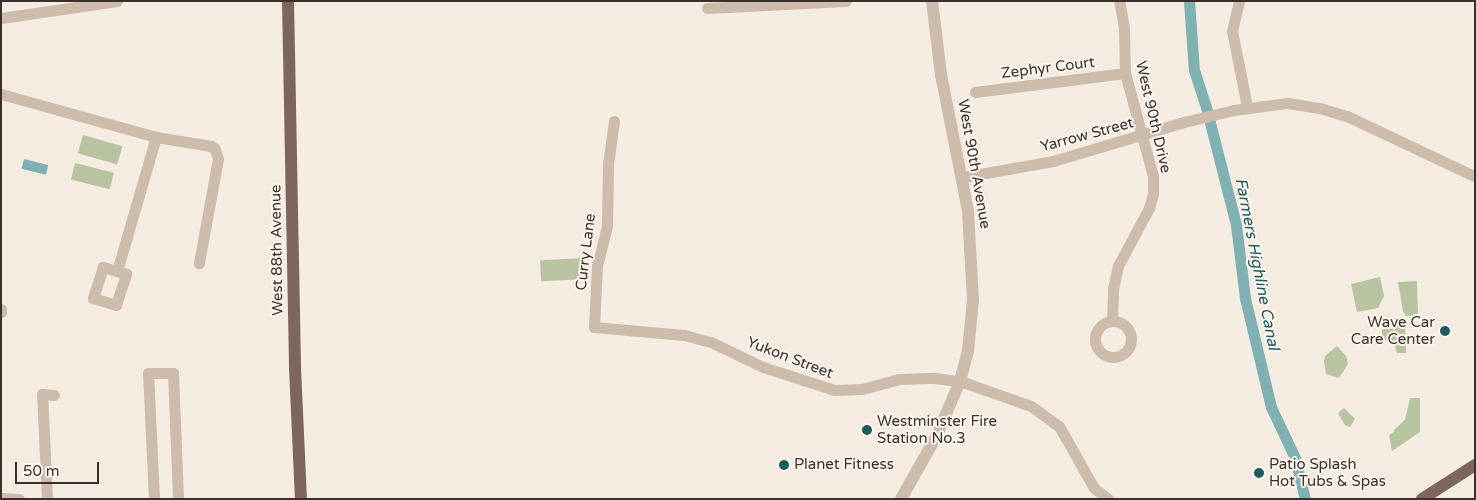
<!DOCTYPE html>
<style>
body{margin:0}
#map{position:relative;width:1476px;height:500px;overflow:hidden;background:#f4ebe1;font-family:"Varela Round",sans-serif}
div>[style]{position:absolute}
.green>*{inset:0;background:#b8c4a0;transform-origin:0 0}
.water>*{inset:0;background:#7fb0b2;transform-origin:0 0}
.canal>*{height:11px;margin:-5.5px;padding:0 5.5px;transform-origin:5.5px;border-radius:5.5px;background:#7fb0b2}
.minor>*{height:11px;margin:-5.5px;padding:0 5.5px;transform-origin:5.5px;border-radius:5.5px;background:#cdbbac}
.minor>.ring{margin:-5.5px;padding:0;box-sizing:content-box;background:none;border:11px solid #cdbbac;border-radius:50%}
.tertiary>*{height:12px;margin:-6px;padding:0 6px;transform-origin:6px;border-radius:6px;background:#cdbbac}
.primary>*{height:12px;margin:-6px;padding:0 6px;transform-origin:6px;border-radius:6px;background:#7d675c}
.dots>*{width:14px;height:14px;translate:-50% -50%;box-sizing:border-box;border:2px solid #fbf5ee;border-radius:50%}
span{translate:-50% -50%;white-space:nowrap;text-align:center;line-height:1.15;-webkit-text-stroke:4px #fbf5ee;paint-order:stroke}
.street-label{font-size:15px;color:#3b302b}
.poi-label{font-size:15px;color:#3b302b}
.right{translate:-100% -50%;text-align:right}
.left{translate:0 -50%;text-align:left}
.water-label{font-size:16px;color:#1f5a5e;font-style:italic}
.frame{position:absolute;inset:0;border:2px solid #3b302b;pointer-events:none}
.scale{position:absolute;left:15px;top:462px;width:84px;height:22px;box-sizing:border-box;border:2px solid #3b302b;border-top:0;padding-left:6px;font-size:15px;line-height:18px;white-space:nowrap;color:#3b302b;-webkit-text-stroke:4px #fbf5ee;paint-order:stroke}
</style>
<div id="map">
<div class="green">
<div style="left:83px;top:135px;width:41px;height:19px;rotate:16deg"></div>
<div style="left:75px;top:163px;width:40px;height:17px;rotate:14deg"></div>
<div style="left:585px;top:258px;width:21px;height:45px;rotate:87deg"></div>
<div style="clip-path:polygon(1380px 277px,1384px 296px,1378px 308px,1357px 312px,1351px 284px)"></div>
<div style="clip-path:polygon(1417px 281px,1418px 316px,1406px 316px,1403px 311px,1398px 282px)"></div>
<div style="clip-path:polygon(1395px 324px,1403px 324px,1405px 327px,1406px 353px,1397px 353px,1394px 344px,1382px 339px,1382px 329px,1391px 329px)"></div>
<div style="clip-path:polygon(1337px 346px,1346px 356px,1348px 364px,1339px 378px,1326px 374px,1324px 361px,1325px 356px)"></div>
<div style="clip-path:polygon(1410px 398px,1420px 398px,1420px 432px,1392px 451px,1389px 435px,1394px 432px,1394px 430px,1405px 420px)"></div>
<div style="clip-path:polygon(1344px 408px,1355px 419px,1350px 427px,1345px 425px,1338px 413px)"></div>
</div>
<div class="water">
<div style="left:24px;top:159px;width:25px;height:10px;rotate:14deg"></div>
</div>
<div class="canal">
<div style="left:1189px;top:1px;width:69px;rotate:85.9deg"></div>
<div style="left:1194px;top:70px;width:39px;rotate:72deg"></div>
<div style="left:1206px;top:107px;width:122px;rotate:75.7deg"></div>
<div style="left:1236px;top:225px;width:74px;rotate:83deg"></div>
<div style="left:1245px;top:298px;width:112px;rotate:76.6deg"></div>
<div style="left:1271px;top:407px;width:56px;rotate:64.8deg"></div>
<div style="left:1295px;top:458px;width:42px;rotate:76.3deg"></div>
</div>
<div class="minor">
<div style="left:1239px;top:1px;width:31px;rotate:103deg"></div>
<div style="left:1232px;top:31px;width:77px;rotate:78.8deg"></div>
<div style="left:707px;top:8px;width:139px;rotate:-2.9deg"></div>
<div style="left:1px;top:18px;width:117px;rotate:-8.3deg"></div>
<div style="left:975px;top:92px;width:151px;rotate:-7.2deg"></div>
<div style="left:1px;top:94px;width:161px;rotate:15.5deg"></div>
<div style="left:156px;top:137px;width:56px;rotate:9.3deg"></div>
<div style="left:211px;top:146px;width:5px;rotate:37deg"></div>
<div style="left:215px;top:149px;width:10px;rotate:73deg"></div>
<div style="left:218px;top:159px;width:106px;rotate:100.4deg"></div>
<div style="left:614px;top:121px;width:43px;rotate:97.9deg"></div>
<div style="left:608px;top:164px;width:62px;rotate:90.9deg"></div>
<div style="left:607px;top:226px;width:41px;rotate:104deg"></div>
<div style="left:597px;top:266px;width:61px;rotate:92.8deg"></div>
<div style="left:594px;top:327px;width:90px;rotate:5.1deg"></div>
<div style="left:684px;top:335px;width:28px;rotate:15deg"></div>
<div style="left:711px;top:342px;width:58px;rotate:25.7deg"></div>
<div style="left:763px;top:367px;width:75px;rotate:17.9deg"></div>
<div style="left:834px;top:390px;width:28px;rotate:-2deg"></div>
<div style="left:862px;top:389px;width:38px;rotate:-15deg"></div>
<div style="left:899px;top:379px;width:35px;rotate:-2deg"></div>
<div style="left:934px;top:378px;width:26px;rotate:7deg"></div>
<div style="left:960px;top:381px;width:75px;rotate:19.4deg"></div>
<div style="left:1031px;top:406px;width:34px;rotate:36deg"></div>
<div style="left:1059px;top:426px;width:71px;rotate:60.6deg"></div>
<div style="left:1094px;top:488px;width:18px;rotate:38deg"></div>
<div style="left:963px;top:177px;width:91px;rotate:-10.1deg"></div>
<div style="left:1053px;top:161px;width:137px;rotate:-16.6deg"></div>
<div style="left:1184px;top:122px;width:51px;rotate:-13.5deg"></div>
<div style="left:1234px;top:110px;width:53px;rotate:-7.5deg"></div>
<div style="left:1287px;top:103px;width:33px;rotate:9deg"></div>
<div style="left:1320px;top:108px;width:28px;rotate:17deg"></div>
<div style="left:1347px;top:116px;width:140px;rotate:25.3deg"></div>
<div style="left:117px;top:271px;width:15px;rotate:-164deg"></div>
<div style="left:103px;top:267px;width:33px;rotate:108deg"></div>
<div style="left:93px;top:298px;width:24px;rotate:17deg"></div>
<div style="left:116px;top:305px;width:33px;rotate:-72deg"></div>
<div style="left:126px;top:274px;width:9px;rotate:-162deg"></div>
<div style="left:117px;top:271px;width:140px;rotate:-73.8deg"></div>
<div style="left:1px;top:309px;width:3px;rotate:90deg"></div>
<div style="left:1112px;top:321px;width:32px;rotate:-88deg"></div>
<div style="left:1113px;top:289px;width:24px;rotate:-78deg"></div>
<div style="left:1118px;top:266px;width:66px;rotate:-61.9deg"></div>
<div style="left:1149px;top:208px;width:15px;rotate:-74deg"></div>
<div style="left:1153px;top:194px;width:18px;rotate:-90deg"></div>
<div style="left:1153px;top:176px;width:107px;rotate:-105.2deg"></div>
<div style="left:1125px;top:73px;width:45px;rotate:-91.3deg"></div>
<div style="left:1124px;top:28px;width:27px;rotate:-100deg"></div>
<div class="ring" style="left:1095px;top:321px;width:25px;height:25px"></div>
<div style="left:1px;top:498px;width:18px;rotate:3deg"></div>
<div style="left:47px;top:499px;width:105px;rotate:-92.7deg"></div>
<div style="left:42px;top:394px;width:12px;rotate:5deg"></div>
<div style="left:154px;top:499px;width:126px;rotate:-92.7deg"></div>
<div style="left:148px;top:373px;width:25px"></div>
<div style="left:173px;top:373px;width:126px;rotate:87.7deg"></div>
</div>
<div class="tertiary">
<div style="left:901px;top:499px;width:73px;rotate:-60.6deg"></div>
<div style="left:937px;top:435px;width:59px;rotate:-66.9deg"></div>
<div style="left:960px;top:381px;width:31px;rotate:-75deg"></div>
<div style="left:968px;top:351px;width:51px;rotate:-84.4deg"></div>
<div style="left:973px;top:300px;width:89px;rotate:-93.2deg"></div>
<div style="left:968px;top:211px;width:139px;rotate:-101.2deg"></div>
<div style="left:941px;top:75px;width:75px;rotate:-96.9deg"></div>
</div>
<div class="primary">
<div style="left:288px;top:1px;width:367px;rotate:88.9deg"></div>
<div style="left:295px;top:368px;width:131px;rotate:87.4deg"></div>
<div style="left:1422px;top:499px;width:63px;rotate:-32.7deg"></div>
</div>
<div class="dots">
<div style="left:1445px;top:331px;background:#1f5a5e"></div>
<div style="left:867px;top:430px;background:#1f5a5e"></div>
<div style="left:784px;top:465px;background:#1f5a5e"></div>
<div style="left:1259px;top:473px;background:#1f5a5e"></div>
</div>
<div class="street-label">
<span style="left:1048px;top:68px;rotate:-7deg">Zephyr Court</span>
<span style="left:1153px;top:117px;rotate:77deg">West 90th Drive</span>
<span style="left:1087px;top:135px;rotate:-15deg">Yarrow Street</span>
<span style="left:974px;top:164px;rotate:80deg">West 90th Avenue</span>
<span style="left:277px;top:250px;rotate:-91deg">West 88th Avenue</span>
<span style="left:586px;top:252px;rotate:-83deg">Curry Lane</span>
<span style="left:790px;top:358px;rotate:21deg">Yukon Street</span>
</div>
<div class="poi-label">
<span class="right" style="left:1435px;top:331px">Wave Car<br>Care Center</span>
<span class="left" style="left:877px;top:430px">Westminster Fire<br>Station No.3</span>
<span class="left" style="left:1269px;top:473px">Patio Splash<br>Hot Tubs &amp; Spas</span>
<span class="left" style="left:794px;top:465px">Planet Fitness</span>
</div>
<div class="water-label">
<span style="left:1257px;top:264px;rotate:79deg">Farmers Highline Canal</span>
</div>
<div class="frame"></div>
<div class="scale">50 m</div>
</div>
